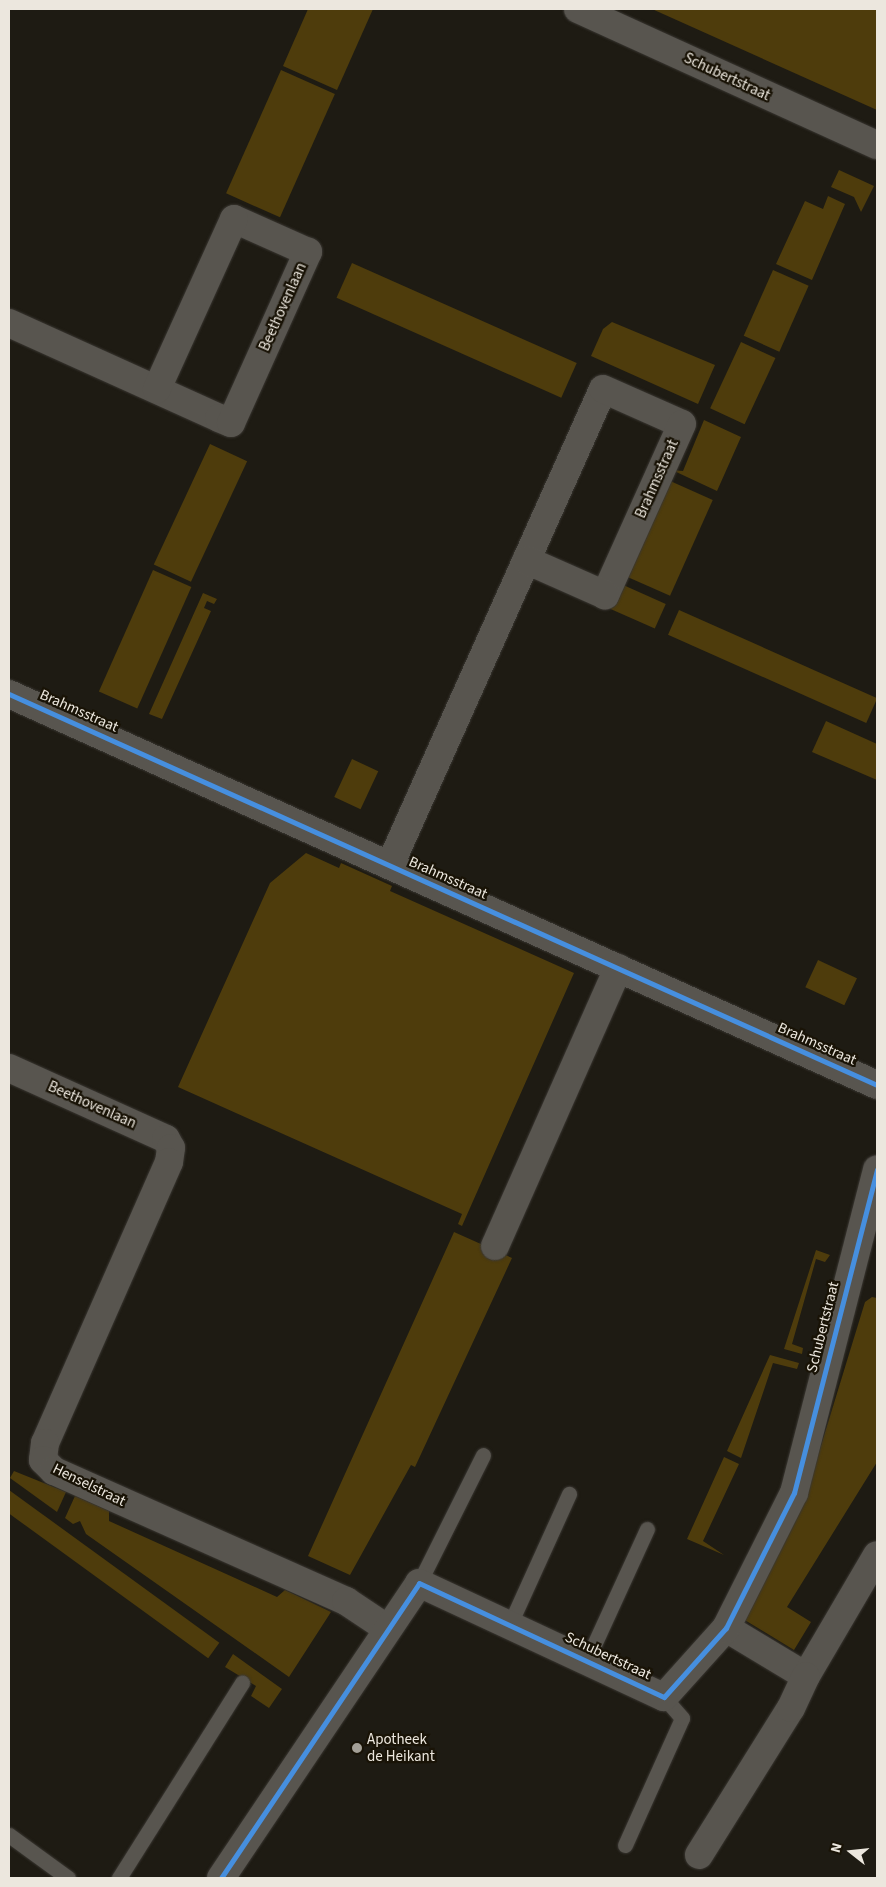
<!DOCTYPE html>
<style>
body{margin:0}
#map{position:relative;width:886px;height:1887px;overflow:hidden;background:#1e1b13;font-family:"Source Sans 3",sans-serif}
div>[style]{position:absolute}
.green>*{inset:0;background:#4e3c0c;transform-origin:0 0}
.roads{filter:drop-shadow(0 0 1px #393631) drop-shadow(0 0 1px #393631)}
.service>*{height:15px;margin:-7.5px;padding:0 7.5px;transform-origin:7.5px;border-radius:7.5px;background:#58554f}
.minor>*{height:28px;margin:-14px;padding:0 14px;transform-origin:14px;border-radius:14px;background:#58554f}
.cycleway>*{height:5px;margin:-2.5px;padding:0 2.5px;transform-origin:2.5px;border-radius:2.5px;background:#468fdf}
.dots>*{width:14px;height:14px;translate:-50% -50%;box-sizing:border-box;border:2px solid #191306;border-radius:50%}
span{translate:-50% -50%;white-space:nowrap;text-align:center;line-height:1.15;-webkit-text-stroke:4.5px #191306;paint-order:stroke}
.street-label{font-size:15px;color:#ece7de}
.poi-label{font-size:15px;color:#ece7de}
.left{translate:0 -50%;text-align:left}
.frame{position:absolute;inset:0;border:10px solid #ece7de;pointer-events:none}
.north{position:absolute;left:826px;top:1827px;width:50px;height:50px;-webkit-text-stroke:4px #191306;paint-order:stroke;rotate:286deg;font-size:14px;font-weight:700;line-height:20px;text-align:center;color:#ece7de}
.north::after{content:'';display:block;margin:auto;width:18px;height:22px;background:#ece7de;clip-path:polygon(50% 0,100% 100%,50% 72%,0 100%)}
</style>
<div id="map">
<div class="green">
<div style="clip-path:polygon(308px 9px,373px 9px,337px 90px,283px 66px)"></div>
<div style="clip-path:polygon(652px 9px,877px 9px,877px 110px)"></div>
<div style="left:281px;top:70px;width:59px;height:135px;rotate:24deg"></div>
<div style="clip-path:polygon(839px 170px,874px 186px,861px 212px,854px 197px,831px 187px)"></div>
<div style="clip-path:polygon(828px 196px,845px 204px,812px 280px,776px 264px,805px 201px,823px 209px)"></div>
<div style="left:352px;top:263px;width:246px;height:38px;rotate:24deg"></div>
<div style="left:773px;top:270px;width:39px;height:72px;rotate:24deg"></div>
<div style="clip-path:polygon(612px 322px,715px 365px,698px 404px,591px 356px,603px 329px)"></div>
<div style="left:741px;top:342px;width:38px;height:73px;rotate:25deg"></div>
<div style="clip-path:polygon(704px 420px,741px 437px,717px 491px,672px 470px,683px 471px)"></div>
<div style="left:210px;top:444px;width:41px;height:133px;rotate:25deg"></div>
<div style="left:668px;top:480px;width:49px;height:105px;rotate:24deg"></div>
<div style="left:153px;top:570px;width:42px;height:133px;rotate:24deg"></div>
<div style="left:621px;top:584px;width:49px;height:27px;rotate:24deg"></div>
<div style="clip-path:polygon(203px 593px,217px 599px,214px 604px,207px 601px,204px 608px,211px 611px,162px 719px,149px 714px)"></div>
<div style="left:679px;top:610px;width:217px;height:27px;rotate:24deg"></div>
<div style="clip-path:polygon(826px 721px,877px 744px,877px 780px,812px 752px)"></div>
<div style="left:352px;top:759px;width:29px;height:42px;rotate:25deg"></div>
<div style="clip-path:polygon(306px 853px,339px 868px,341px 863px,392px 886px,390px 891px,574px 973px,462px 1226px,458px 1224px,462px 1214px,178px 1087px,270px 883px)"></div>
<div style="left:818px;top:960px;width:43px;height:30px;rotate:25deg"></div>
<div style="clip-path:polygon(454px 1232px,512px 1258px,415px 1467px,411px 1465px,350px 1575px,308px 1556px)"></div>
<div style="clip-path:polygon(816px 1250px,830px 1255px,825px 1262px,816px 1259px,792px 1344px,803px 1348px,802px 1354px,784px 1349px)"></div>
<div style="clip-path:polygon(872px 1297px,877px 1298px,877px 1462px,787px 1607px,811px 1622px,794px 1650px,743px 1619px,815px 1465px,865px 1302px)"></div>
<div style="clip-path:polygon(770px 1355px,799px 1363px,797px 1369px,773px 1363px,741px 1458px,727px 1451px)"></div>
<div style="clip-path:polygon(724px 1457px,739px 1464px,703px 1541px,724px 1555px,687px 1539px)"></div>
<div style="clip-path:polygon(14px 1471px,66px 1492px,57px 1512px,10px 1478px)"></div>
<div style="left:9px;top:1490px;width:260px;height:19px;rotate:36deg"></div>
<div style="clip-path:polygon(75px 1496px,109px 1511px,109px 1521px,277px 1597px,285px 1590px,331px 1612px,289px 1677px,86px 1534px,80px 1521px,73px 1524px,65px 1518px)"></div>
<div style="clip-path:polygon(233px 1654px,282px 1689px,269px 1708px,251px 1696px,256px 1686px,225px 1667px)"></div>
</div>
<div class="roads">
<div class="service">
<div style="left:419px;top:1583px;width:143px;rotate:-63.4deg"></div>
<div style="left:510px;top:1624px;width:143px;rotate:-65.6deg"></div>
<div style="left:587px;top:1660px;width:144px;rotate:-65.4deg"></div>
<div style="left:9px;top:1835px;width:73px;rotate:36.1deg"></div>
<div style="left:625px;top:1845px;width:139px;rotate:-65.8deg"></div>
<div style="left:682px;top:1718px;width:28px;rotate:-131deg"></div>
<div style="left:119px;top:1878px;width:231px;rotate:-57.8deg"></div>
</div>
<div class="minor">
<div style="left:578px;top:9px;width:328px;rotate:24.5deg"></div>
<div style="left:9px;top:323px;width:230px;rotate:24.3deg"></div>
<div style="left:219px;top:418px;width:13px;rotate:23deg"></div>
<div style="left:231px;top:423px;width:188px;rotate:-65.8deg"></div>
<div style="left:308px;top:252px;width:81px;rotate:-156deg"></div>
<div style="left:234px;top:219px;width:187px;rotate:114.4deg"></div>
<div style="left:9px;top:694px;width:952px;rotate:24.25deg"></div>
<div style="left:390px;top:865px;width:521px;rotate:-65.89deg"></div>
<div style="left:603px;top:389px;width:86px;rotate:23.9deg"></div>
<div style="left:682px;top:424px;width:188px;rotate:114.2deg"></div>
<div style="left:605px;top:595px;width:86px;rotate:-156.1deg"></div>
<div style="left:9px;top:1068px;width:172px;rotate:24.3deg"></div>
<div style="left:166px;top:1139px;width:10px;rotate:61deg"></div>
<div style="left:171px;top:1148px;width:14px;rotate:98deg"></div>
<div style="left:169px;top:1162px;width:307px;rotate:113.8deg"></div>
<div style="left:45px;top:1443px;width:17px;rotate:97deg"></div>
<div style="left:43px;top:1460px;width:16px;rotate:45deg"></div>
<div style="left:54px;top:1471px;width:320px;rotate:24deg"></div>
<div style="left:346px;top:1601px;width:50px;rotate:33.7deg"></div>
<div style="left:495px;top:1246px;width:304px;rotate:-66.1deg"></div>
<div style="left:726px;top:1628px;width:93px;rotate:31deg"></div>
<div style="left:806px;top:1676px;width:140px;rotate:-59.6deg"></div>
<div style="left:699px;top:1855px;width:173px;rotate:-58deg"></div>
<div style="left:791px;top:1708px;width:35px;rotate:-65deg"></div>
<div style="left:221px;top:1878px;width:355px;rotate:-56.1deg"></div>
<div style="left:419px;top:1583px;width:270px;rotate:25deg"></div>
<div style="left:664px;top:1697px;width:93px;rotate:-48.1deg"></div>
<div style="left:726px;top:1628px;width:151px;rotate:-63.3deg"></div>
<div style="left:794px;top:1493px;width:334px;rotate:-75.6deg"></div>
</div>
</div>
<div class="cycleway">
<div style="left:9px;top:694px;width:952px;rotate:24.25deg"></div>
<div style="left:221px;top:1878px;width:355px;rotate:-56.1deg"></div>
<div style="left:419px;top:1583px;width:270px;rotate:25deg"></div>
<div style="left:664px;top:1697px;width:93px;rotate:-48.1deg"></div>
<div style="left:726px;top:1628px;width:151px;rotate:-63.3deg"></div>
<div style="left:794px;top:1493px;width:334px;rotate:-75.6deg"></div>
</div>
<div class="dots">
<div style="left:357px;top:1748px;background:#a4a097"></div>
</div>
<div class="street-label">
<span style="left:727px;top:77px;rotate:25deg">Schubertstraat</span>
<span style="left:283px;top:307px;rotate:-66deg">Beethovenlaan</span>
<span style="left:657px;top:479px;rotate:-66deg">Brahmsstraat</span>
<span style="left:79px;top:711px;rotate:24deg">Brahmsstraat</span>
<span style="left:448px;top:878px;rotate:24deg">Brahmsstraat</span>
<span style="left:817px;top:1044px;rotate:24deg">Brahmsstraat</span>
<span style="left:92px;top:1105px;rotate:24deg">Beethovenlaan</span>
<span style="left:823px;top:1327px;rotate:-76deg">Schubertstraat</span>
<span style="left:89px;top:1485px;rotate:26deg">Henselstraat</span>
<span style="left:608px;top:1656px;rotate:25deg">Schubertstraat</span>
</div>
<div class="poi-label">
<span class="left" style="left:367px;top:1748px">Apotheek<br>de Heikant</span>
</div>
<div class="frame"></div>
<div class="north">N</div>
</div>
